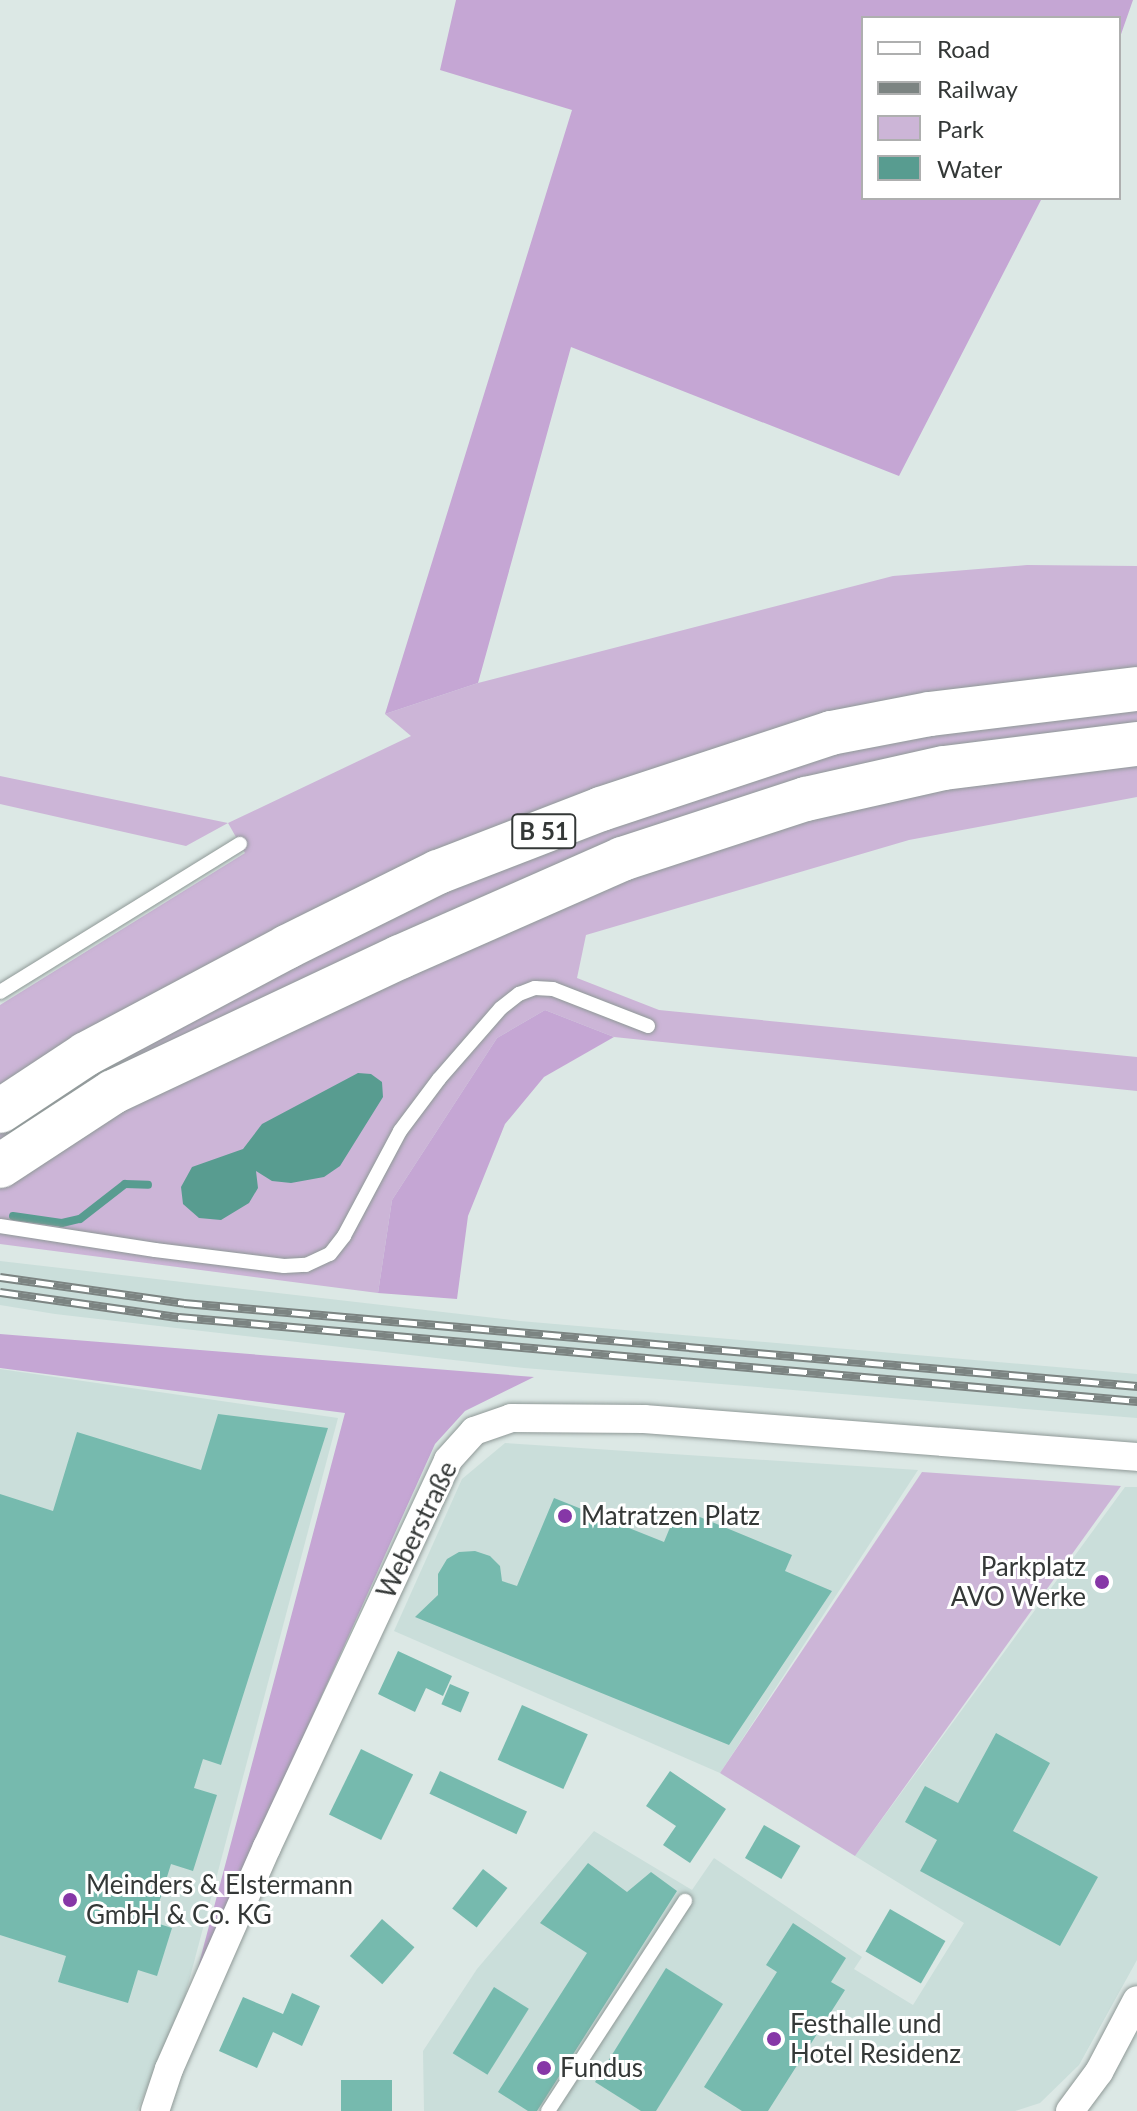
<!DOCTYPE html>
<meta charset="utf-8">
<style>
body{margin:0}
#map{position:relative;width:1137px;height:2111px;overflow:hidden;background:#dce8e5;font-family:Lato,sans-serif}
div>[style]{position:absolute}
.built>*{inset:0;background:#cadeda}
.green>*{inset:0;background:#ccb5d7}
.forest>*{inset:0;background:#c5a6d4}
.water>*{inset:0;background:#589c90}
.stream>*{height:8px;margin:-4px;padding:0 4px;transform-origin:4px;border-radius:4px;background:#589c90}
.building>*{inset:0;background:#76baae;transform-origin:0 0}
.roads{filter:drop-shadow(0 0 2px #8f9997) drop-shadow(0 0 2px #8f9997)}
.service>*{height:14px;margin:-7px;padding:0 7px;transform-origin:7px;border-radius:7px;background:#fff}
.minor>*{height:28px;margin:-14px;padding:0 14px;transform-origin:14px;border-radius:14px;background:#fff}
.trunk>*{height:44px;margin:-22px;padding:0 22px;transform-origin:22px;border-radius:22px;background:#fff}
.rail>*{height:9px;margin-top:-4.5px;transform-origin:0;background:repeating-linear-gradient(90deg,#fff 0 18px,#7c8482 0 36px);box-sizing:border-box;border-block:2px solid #7c8482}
.dots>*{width:22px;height:22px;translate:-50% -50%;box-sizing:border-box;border:4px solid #fff;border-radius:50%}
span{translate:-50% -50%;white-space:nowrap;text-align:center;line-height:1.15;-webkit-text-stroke:6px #fff;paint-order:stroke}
.shield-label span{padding:2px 6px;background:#fff;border:2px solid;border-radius:6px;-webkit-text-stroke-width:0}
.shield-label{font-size:24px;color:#343837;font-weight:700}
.poi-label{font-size:26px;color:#343837}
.left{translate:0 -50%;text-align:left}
.right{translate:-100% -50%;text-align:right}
.street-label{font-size:26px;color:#343837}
.legend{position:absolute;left:861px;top:16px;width:260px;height:184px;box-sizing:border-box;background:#fff;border:2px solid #aeafaf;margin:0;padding:10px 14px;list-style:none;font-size:24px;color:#343837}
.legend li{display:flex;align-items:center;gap:16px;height:40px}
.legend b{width:40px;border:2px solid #aeafaf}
</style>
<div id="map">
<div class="built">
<div style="clip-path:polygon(0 1261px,520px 1321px,1137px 1374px,1137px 1418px,524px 1368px,55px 1314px,0 1305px)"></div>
<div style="clip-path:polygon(0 1369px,338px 1418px,184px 2000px,137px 2111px,0 2111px)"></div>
<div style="clip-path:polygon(505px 1443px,918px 1470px,720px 1773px,394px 1631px,462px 1479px)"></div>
<div style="clip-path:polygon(1125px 1487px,1137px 1487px,1137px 1960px,1079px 2065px,1040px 2103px,1015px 2111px,424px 2111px,423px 2051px,477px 1969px,594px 1831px,692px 1890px,714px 1858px,862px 1957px,854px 1969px,913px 2005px,964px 1923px,855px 1856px)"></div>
</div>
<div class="green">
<div style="clip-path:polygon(1027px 565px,1137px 566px,1137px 797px,909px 840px,586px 935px,577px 978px,659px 1010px,1137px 1057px,1137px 1091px,614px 1037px,545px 1010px,497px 1038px,392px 1200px,378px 1293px,0 1244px,0 1005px,245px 853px,228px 823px,186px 846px,0 804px,0 776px,228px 823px,411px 736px,385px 714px,478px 683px,893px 576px)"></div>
<div style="clip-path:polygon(922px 1472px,1121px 1486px,855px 1856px,720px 1773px)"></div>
</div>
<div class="forest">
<div style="clip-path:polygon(456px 0,1133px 0,1119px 40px,1119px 18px,863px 18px,863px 198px,1042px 198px,899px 476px,571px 347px,478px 683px,385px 714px,572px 110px,440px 70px)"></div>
<div style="clip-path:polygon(545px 1010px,614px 1037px,544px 1077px,505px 1124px,468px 1216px,457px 1299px,378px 1293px,392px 1200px,497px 1038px)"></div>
<div style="clip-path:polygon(0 1334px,534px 1377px,465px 1411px,435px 1444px,196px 1975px,345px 1413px,0 1368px)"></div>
</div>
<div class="water">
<div style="clip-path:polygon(358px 1073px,371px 1074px,382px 1082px,383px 1097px,340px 1166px,324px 1177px,291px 1183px,272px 1181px,256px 1171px,258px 1188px,249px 1203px,221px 1220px,199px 1218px,183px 1204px,181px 1187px,192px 1167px,243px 1149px,262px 1124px)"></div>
</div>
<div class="stream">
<div style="left:13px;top:1216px;width:49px;rotate:8.1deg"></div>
<div style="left:62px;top:1223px;width:18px;rotate:-13deg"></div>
<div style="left:80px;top:1219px;width:57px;rotate:-37.9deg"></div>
<div style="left:125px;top:1184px;width:23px;rotate:2deg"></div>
</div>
<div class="building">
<div style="clip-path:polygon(218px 1414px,328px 1428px,221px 1765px,203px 1759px,194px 1788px,217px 1795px,193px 1871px,171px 1864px,153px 1922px,172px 1928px,157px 1976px,138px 1970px,128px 2003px,58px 1982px,66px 1956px,0 1935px,0 1494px,53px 1511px,77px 1432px,201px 1470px)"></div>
<div style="clip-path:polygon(554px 1498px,664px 1542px,678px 1508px,792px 1555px,785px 1571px,832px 1591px,729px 1745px,415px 1617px,438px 1595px,438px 1574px,447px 1559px,459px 1552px,475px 1551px,490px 1556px,500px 1566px,502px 1581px,517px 1586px)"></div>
<div style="clip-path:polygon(398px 1651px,452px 1676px,443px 1696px,426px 1688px,415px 1712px,378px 1694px)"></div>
<div style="left:450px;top:1684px;width:21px;height:22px;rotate:23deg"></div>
<div style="left:522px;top:1705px;width:72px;height:60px;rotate:24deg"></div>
<div style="clip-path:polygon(996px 1733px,1050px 1763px,1013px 1831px,1098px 1877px,1060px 1946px,920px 1871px,937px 1840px,905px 1822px,925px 1786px,958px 1803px)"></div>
<div style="left:361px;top:1749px;width:58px;height:73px;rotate:26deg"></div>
<div style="left:440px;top:1771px;width:96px;height:25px;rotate:25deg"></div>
<div style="clip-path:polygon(670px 1771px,726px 1809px,690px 1863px,663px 1845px,676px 1826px,646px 1806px)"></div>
<div style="left:764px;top:1825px;width:42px;height:38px;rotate:30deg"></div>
<div style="clip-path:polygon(588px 1863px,627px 1892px,651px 1872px,677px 1891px,537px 2111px,528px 2111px,498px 2092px,587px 1953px,540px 1923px)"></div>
<div style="left:483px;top:1869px;width:31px;height:50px;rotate:38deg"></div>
<div style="left:890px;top:1909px;width:64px;height:49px;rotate:30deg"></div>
<div style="left:382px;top:1919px;width:43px;height:49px;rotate:41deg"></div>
<div style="clip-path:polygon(793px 1923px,846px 1958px,831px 1982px,845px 1990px,768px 2111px,742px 2111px,704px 2087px,777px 1972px,766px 1965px)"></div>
<div style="clip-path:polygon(666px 1968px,723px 2004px,656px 2111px,641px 2111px,595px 2082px)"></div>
<div style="left:494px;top:1987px;width:41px;height:78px;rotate:32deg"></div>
<div style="clip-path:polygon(292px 1993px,320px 2006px,302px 2046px,273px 2032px,257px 2068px,219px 2051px,243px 1997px,283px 2014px)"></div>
<div style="left:341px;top:2080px;width:51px;height:31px"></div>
</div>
<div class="roads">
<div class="service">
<div style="left:0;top:992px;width:282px;rotate:-31.7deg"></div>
<div style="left:0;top:1226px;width:157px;rotate:8.8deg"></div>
<div style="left:155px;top:1250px;width:130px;rotate:7.1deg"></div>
<div style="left:284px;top:1266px;width:22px;rotate:-3deg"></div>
<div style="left:306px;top:1265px;width:26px;rotate:-25deg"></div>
<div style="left:330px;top:1254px;width:23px;rotate:-52deg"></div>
<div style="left:344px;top:1236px;width:119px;rotate:-61.9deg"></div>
<div style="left:400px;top:1131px;width:65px;rotate:-53.1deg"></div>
<div style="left:439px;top:1079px;width:94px;rotate:-48.9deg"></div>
<div style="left:501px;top:1008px;width:23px;rotate:-38deg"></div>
<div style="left:519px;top:994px;width:17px;rotate:-21deg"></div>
<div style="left:535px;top:988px;width:18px;rotate:3deg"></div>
<div style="left:553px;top:989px;width:102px;rotate:21.3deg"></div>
<div style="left:548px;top:2111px;width:251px;rotate:-56.9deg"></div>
</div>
<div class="minor">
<div style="left:155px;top:2111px;width:44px;rotate:-71.6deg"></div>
<div style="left:169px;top:2069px;width:243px;rotate:-66.2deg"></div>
<div style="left:267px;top:1847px;width:427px;rotate:-64.9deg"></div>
<div style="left:448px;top:1460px;width:39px;rotate:-48deg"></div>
<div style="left:474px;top:1431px;width:39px;rotate:-19deg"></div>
<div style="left:511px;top:1418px;width:133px;rotate:0.4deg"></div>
<div style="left:644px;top:1419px;width:494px;rotate:4.4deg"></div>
<div style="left:1070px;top:2111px;width:49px;rotate:-53.4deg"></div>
<div style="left:1099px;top:2072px;width:81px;rotate:-62.2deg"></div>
</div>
<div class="trunk">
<div style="left:0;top:1111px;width:103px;rotate:-33.5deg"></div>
<div style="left:86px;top:1054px;width:228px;rotate:-28deg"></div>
<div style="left:287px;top:947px;width:169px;rotate:-26.4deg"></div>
<div style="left:438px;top:872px;width:175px;rotate:-21.1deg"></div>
<div style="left:601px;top:809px;width:242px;rotate:-18.3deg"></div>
<div style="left:831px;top:733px;width:101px;rotate:-10.9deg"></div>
<div style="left:930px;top:714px;width:209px;rotate:-6.9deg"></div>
<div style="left:0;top:1166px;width:135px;rotate:-33.2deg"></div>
<div style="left:113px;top:1092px;width:317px;rotate:-25.2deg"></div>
<div style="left:400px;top:957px;width:243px;rotate:-23.8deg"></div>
<div style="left:622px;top:859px;width:194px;rotate:-18.1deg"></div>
<div style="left:806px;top:799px;width:141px;rotate:-12.7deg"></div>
<div style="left:944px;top:768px;width:194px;rotate:-7.1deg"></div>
</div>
</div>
<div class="rail">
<div style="left:0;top:1277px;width:186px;rotate:8deg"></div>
<div style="left:184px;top:1303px;width:957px;rotate:4.98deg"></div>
<div style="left:0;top:1292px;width:181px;rotate:8deg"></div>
<div style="left:179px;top:1317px;width:962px;rotate:5.01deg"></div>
</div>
<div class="dots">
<div style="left:565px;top:1516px;background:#8637a7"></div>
<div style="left:1102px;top:1582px;background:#8637a7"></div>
<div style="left:70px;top:1900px;background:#8637a7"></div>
<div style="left:774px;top:2039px;background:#8637a7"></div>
<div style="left:544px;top:2068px;background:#8637a7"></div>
</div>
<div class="shield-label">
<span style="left:544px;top:831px">B 51</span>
</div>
<div class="poi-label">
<span class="left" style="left:581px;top:1516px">Matratzen Platz</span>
<span class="right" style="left:1086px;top:1582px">Parkplatz<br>AVO Werke</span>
<span class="left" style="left:86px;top:1900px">Meinders &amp; Elstermann<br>GmbH &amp; Co. KG</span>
<span class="left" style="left:790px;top:2039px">Festhalle und<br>Hotel Residenz</span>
<span class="left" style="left:560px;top:2068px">Fundus</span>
</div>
<div class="street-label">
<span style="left:417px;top:1530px;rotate:-64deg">Weberstraße</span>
</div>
<ul class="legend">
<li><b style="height:10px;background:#fff"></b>Road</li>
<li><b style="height:10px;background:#7c8482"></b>Railway</li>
<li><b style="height:22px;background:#ccb5d7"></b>Park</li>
<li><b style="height:22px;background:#589c90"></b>Water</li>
</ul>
</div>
